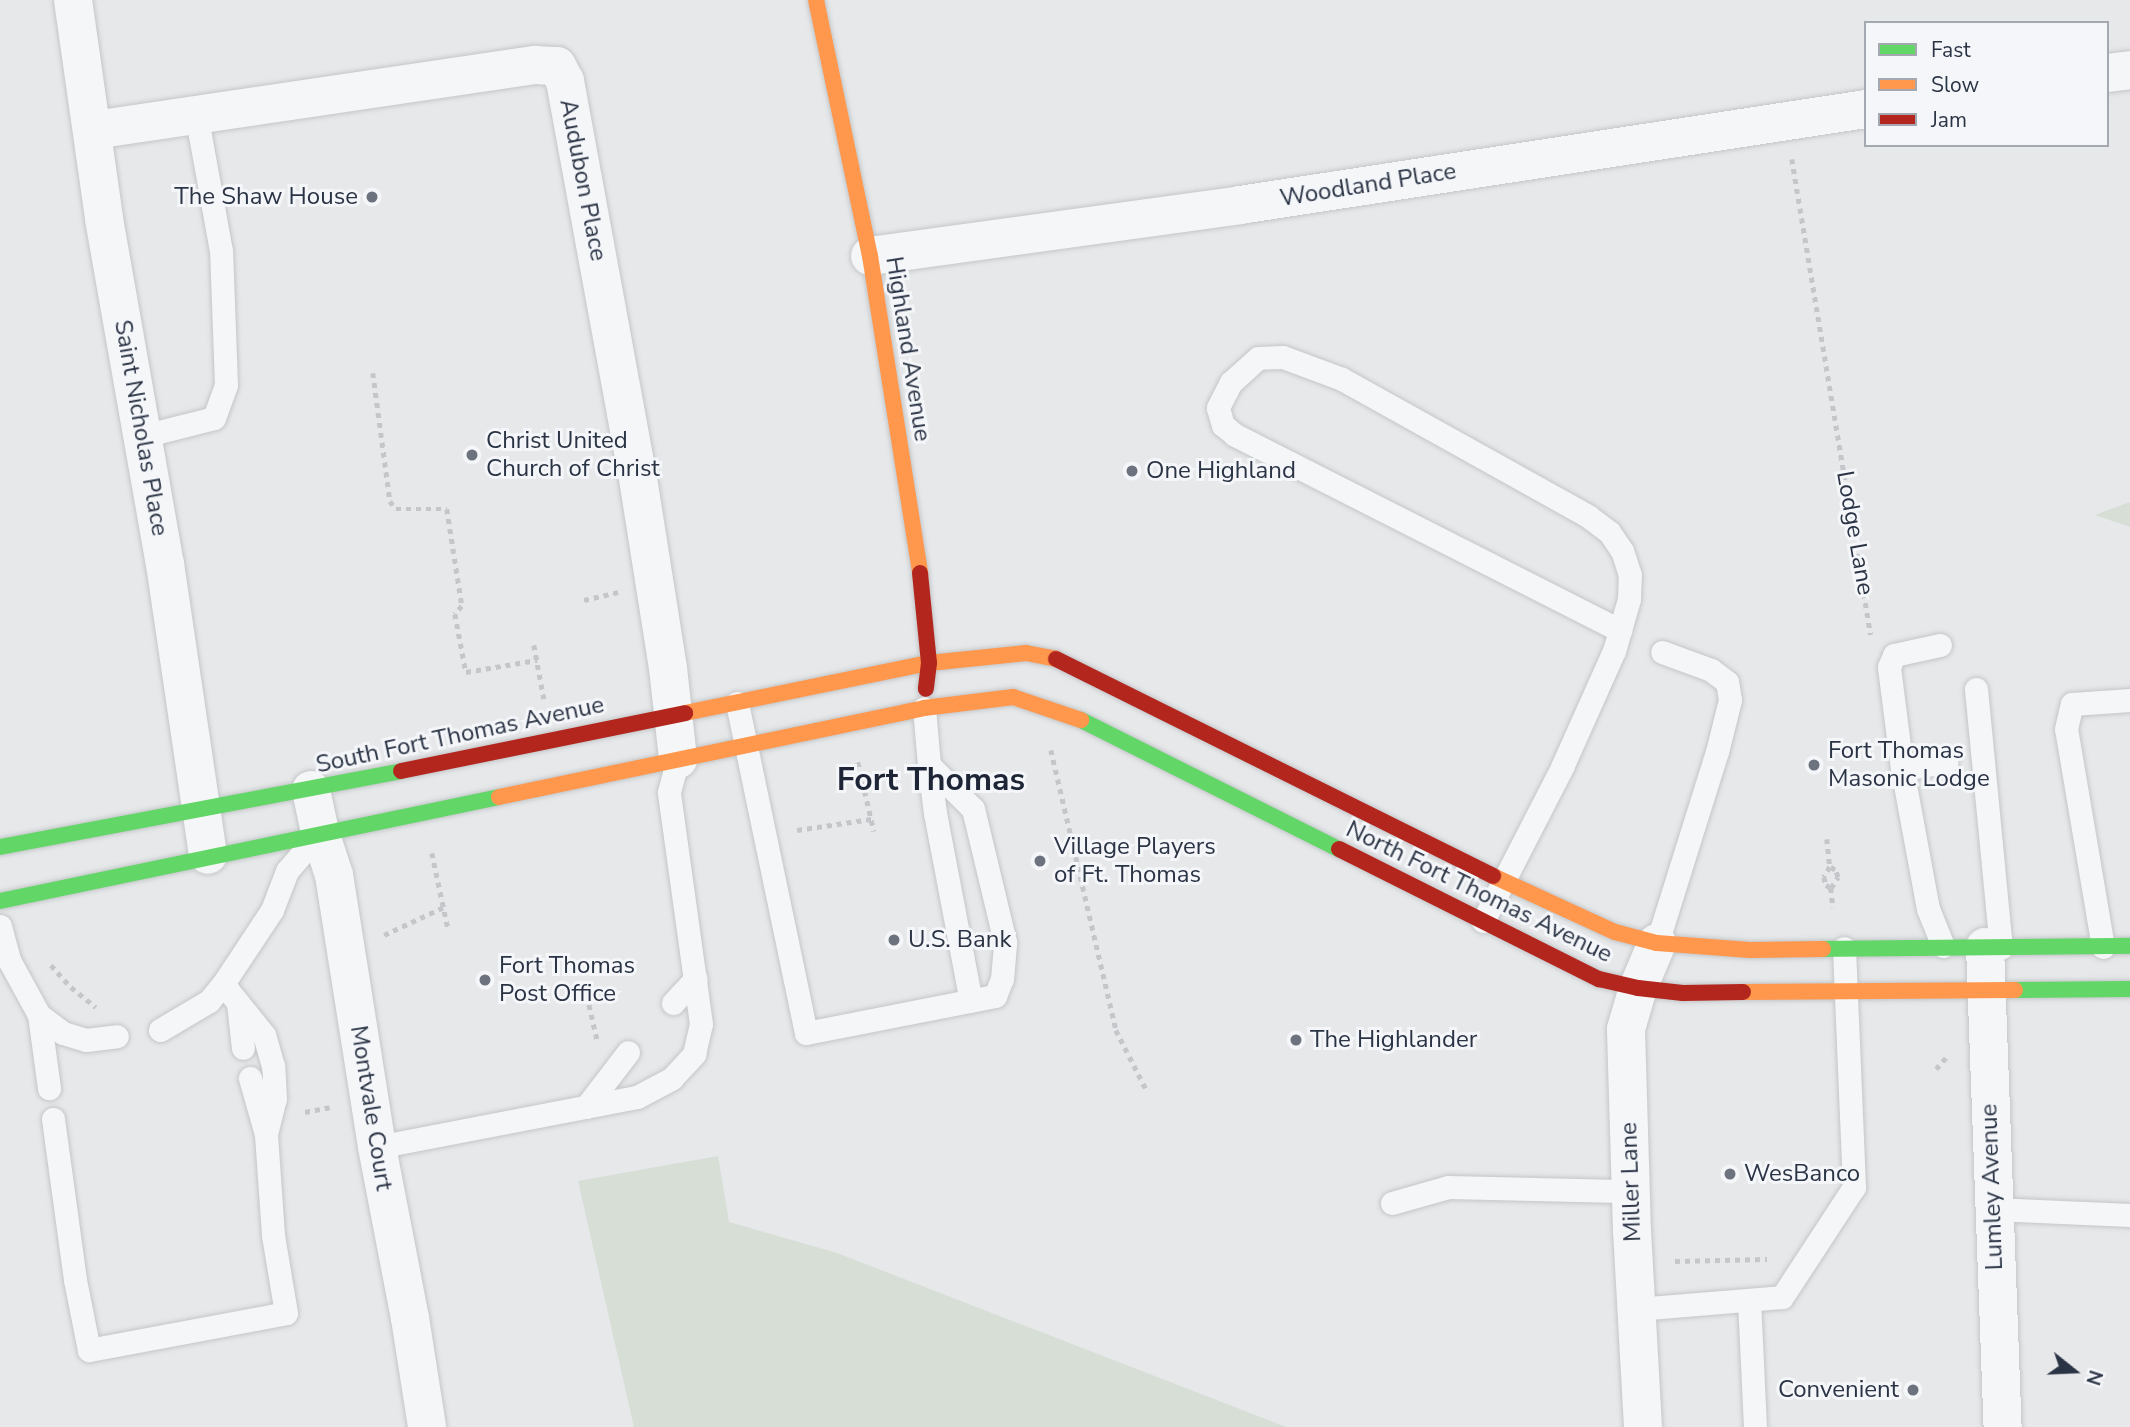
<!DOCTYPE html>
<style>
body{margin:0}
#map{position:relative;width:2130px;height:1427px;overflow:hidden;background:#e6e8ea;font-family:"Nunito Sans",sans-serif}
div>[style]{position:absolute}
.green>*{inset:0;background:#d6ded6}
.path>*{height:4.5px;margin-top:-2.25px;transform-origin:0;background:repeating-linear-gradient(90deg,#c5c6ca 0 5px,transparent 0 10px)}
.roads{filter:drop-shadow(0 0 2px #c4c6c8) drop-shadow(0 0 2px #c4c6c8)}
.lane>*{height:23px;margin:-11.5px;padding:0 11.5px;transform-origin:11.5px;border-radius:11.5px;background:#f5f6f7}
.street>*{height:38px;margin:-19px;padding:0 19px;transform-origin:19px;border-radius:19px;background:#f5f6f7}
.fast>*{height:16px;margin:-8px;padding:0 8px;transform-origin:8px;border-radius:8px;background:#63d668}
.slow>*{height:16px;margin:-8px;padding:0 8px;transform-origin:8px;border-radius:8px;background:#ff974d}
.jam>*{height:16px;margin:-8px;padding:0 8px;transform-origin:8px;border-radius:8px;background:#b3261e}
.dots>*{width:19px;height:19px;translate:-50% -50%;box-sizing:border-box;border:4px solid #f4f6f9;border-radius:50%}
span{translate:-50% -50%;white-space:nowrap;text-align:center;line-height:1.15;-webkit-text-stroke:6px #f4f6f9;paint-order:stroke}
.street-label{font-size:24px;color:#2b3445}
.poi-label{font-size:24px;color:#2b3445}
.right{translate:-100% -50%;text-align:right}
.left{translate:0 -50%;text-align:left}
.district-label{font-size:32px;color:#1d2536;font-weight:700}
.legend{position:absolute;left:1864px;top:21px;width:245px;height:126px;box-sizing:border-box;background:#f4f6f9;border:2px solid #a4a8b1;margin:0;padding:9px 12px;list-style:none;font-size:21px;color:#2b3445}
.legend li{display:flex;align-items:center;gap:14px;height:35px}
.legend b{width:35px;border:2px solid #a4a8b1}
.north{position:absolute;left:2039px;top:1336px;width:70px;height:70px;-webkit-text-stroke:5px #f4f6f9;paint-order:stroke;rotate:108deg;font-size:19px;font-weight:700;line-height:28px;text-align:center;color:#2b3445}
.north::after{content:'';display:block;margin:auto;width:24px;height:32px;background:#2b3445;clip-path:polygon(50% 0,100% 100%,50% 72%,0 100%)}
</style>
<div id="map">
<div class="green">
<div style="clip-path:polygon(2130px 502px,2130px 527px,2095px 515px)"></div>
<div style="clip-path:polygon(718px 1156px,729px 1222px,837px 1253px,1286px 1427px,634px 1427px,578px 1181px)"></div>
</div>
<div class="path">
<div style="left:1792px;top:159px;width:482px;rotate:80.6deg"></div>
<div style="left:373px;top:373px;width:129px;rotate:82.4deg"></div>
<div style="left:390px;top:501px;width:10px;rotate:53deg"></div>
<div style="left:396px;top:509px;width:51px"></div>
<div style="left:447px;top:509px;width:98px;rotate:81.2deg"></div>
<div style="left:462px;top:606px;width:11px;rotate:131deg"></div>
<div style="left:455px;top:614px;width:59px;rotate:79.3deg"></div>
<div style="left:466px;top:672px;width:72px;rotate:-9.6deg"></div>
<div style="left:584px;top:600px;width:35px;rotate:-13deg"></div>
<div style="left:534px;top:645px;width:55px;rotate:79.5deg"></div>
<div style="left:1051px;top:750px;width:287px;rotate:76.9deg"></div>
<div style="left:1116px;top:1030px;width:68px;rotate:63.1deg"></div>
<div style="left:858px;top:762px;width:71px;rotate:76.9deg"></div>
<div style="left:797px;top:830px;width:75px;rotate:-8.5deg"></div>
<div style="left:1827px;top:839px;width:28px;rotate:84deg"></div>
<div style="left:432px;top:853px;width:77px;rotate:78deg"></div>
<div style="left:1831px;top:888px;width:13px;rotate:-58deg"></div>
<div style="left:1838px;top:877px;width:8px;rotate:-113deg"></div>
<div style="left:1835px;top:870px;width:6px;rotate:-149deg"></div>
<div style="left:1830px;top:867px;width:12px;rotate:121deg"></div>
<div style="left:1824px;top:877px;width:8px;rotate:76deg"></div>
<div style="left:1826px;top:885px;width:6px;rotate:31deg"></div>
<div style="left:1831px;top:888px;width:20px;rotate:84deg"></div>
<div style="left:384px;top:935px;width:66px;rotate:-25deg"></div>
<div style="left:51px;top:965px;width:30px;rotate:48deg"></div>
<div style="left:71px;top:987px;width:32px;rotate:39deg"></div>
<div style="left:587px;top:995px;width:45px;rotate:77.2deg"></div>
<div style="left:1936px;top:1069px;width:18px;rotate:-49deg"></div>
<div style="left:305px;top:1112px;width:25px;rotate:-11deg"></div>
<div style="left:1675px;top:1261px;width:92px;rotate:-1.2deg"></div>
</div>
<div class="roads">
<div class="lane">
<div style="left:143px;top:436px;width:73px;rotate:-14.2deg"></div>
<div style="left:214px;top:418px;width:35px;rotate:-70deg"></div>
<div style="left:226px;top:385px;width:134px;rotate:-92.1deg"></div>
<div style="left:221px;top:251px;width:139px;rotate:-100.3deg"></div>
<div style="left:1976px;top:689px;width:260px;rotate:84.5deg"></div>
<div style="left:737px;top:703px;width:337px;rotate:78.2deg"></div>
<div style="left:806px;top:1033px;width:193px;rotate:-11.1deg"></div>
<div style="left:995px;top:996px;width:18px;rotate:-68deg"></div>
<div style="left:1002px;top:979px;width:37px;rotate:-85deg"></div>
<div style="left:1005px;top:942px;width:137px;rotate:-103.5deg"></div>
<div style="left:973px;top:809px;width:62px;rotate:-135deg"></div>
<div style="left:929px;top:765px;width:57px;rotate:-95deg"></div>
<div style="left:929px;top:765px;width:48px;rotate:82.9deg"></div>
<div style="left:935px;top:813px;width:191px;rotate:79.2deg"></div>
<div style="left:1902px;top:769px;width:103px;rotate:-97.3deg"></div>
<div style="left:1889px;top:667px;width:13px;rotate:-67deg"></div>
<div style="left:1894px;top:655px;width:47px;rotate:-12.3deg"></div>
<div style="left:1483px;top:921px;width:173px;rotate:-62.8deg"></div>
<div style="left:1562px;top:767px;width:127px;rotate:-65.9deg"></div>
<div style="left:1614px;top:651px;width:54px;rotate:-73.9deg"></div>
<div style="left:1629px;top:599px;width:24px;rotate:-88deg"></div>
<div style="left:1630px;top:575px;width:25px;rotate:-108deg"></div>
<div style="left:1622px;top:551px;width:23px;rotate:-124deg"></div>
<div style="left:1609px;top:532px;width:26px;rotate:-143deg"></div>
<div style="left:1588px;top:516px;width:282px;rotate:-150.9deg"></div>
<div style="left:1342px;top:379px;width:63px;rotate:-159.6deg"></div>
<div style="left:1283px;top:357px;width:25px;rotate:178deg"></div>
<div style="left:1258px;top:358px;width:36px;rotate:138deg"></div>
<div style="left:1231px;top:382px;width:29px;rotate:117deg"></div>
<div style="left:1218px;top:408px;width:18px;rotate:74deg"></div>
<div style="left:1223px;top:425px;width:16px;rotate:40deg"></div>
<div style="left:1235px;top:435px;width:432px;rotate:26.9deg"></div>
<div style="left:0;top:926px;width:35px;rotate:75deg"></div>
<div style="left:9px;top:960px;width:63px;rotate:61.4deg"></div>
<div style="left:39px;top:1015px;width:74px;rotate:82.2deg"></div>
<div style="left:1657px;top:943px;width:200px;rotate:-72.6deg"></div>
<div style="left:1717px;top:752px;width:54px;rotate:-76deg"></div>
<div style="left:1730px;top:700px;width:18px;rotate:-99deg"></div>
<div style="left:1727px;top:682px;width:20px;rotate:-143deg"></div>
<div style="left:1711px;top:670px;width:52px;rotate:-159.8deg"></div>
<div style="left:1943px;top:946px;width:40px;rotate:-112deg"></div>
<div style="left:1928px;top:909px;width:142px;rotate:-100.5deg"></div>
<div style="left:1902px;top:769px;width:45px;rotate:-9deg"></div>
<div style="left:2103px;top:947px;width:221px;rotate:-99.6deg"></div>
<div style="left:2066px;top:729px;width:26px;rotate:-77deg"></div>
<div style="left:2072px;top:704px;width:58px;rotate:-3.9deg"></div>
<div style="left:238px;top:1003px;width:45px;rotate:83.7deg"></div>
<div style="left:673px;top:1003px;width:33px;rotate:-47deg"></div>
<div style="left:39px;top:1015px;width:30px;rotate:37deg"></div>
<div style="left:63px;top:1033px;width:24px;rotate:17deg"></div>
<div style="left:86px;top:1040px;width:31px;rotate:-7deg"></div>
<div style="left:160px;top:1030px;width:57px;rotate:-30.6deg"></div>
<div style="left:209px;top:1001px;width:22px;rotate:-51deg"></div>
<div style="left:223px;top:984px;width:89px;rotate:-56.5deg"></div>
<div style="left:272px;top:910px;width:42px;rotate:-69deg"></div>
<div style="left:287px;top:871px;width:46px;rotate:-49.4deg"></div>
<div style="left:250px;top:1078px;width:55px;rotate:74.2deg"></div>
<div style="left:586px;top:1107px;width:69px;rotate:-52.6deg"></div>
<div style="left:53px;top:1119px;width:162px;rotate:82.2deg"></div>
<div style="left:75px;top:1280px;width:71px;rotate:78.7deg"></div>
<div style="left:89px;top:1350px;width:200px;rotate:-10.6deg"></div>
<div style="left:286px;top:1313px;width:79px;rotate:-99.5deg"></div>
<div style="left:273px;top:1235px;width:101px;rotate:-94deg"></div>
<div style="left:266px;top:1134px;width:36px;rotate:-76deg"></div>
<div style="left:275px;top:1099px;width:33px;rotate:-93deg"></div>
<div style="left:273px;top:1066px;width:32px;rotate:-106deg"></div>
<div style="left:264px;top:1035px;width:65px;rotate:-128.8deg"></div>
<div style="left:377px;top:1147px;width:265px;rotate:-10.9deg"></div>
<div style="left:637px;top:1097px;width:40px;rotate:-28deg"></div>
<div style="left:672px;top:1078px;width:33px;rotate:-47deg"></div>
<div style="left:694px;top:1054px;width:31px;rotate:-77deg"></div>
<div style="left:701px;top:1024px;width:234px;rotate:-97.9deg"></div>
<div style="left:669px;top:792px;width:34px;rotate:-75deg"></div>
<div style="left:1392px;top:1203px;width:58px;rotate:-15.9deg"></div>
<div style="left:1448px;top:1187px;width:183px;rotate:1.3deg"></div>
<div style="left:1993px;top:1209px;width:137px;rotate:2.5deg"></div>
<div style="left:1749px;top:1300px;width:127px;rotate:87.3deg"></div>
<div style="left:1636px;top:1309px;width:146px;rotate:-4.7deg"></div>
<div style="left:1782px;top:1297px;width:131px;rotate:-56.8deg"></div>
<div style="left:1854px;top:1187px;width:239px;rotate:-92.4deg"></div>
</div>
<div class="street">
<div style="left:73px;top:0;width:221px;rotate:81.9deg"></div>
<div style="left:104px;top:219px;width:350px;rotate:80deg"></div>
<div style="left:165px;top:564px;width:294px;rotate:81.6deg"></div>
<div style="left:2107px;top:73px;width:23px;rotate:-7deg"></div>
<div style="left:94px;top:130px;width:446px;rotate:-8.4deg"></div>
<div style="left:535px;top:65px;width:22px;rotate:3deg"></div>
<div style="left:557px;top:66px;width:17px;rotate:62deg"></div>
<div style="left:565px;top:81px;width:391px;rotate:79.6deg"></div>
<div style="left:636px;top:466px;width:205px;rotate:81deg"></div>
<div style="left:668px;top:668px;width:92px;rotate:83.7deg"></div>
<div style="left:870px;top:256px;width:373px;rotate:-7.8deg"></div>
<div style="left:1240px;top:205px;width:633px;rotate:-8.72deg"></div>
<div style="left:311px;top:790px;width:43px;rotate:77.9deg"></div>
<div style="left:320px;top:832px;width:45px;rotate:72deg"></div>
<div style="left:334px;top:875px;width:275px;rotate:81deg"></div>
<div style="left:377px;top:1147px;width:174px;rotate:79.1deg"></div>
<div style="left:410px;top:1318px;width:110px;rotate:81.1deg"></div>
<div style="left:1985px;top:947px;width:480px;rotate:87.9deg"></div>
<div style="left:1643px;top:1427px;width:195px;rotate:-93.2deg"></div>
<div style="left:1632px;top:1232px;width:203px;rotate:-91.7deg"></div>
<div style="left:1626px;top:1029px;width:43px;rotate:-73.7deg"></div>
<div style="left:1638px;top:988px;width:49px;rotate:-67.1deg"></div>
</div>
<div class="fast">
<div style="left:1081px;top:720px;width:288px;rotate:26.6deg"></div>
<div style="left:0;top:847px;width:408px;rotate:-10.7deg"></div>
<div style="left:0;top:901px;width:510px;rotate:-11.77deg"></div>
<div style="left:1823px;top:949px;width:307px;rotate:-0.6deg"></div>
<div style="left:2015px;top:990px;width:115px;rotate:-0.5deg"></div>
</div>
<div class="slow">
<div style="left:816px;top:0;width:262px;rotate:78.1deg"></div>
<div style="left:870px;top:256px;width:321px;rotate:81deg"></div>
<div style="left:685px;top:713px;width:249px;rotate:-11.6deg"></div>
<div style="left:929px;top:663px;width:98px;rotate:-5.9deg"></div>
<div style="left:1026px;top:653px;width:31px;rotate:11deg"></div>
<div style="left:499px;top:797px;width:434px;rotate:-11.8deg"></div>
<div style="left:924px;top:708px;width:90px;rotate:-7deg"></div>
<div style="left:1013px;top:697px;width:72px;rotate:18.7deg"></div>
<div style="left:1493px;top:876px;width:134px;rotate:24.7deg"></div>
<div style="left:1615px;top:932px;width:43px;rotate:14.7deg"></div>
<div style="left:1657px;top:943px;width:93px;rotate:4.3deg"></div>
<div style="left:1750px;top:950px;width:73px;rotate:-0.8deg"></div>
<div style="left:1743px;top:992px;width:272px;rotate:-0.4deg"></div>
</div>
<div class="jam">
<div style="left:920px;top:573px;width:90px;rotate:84.3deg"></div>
<div style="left:929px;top:663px;width:26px;rotate:97deg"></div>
<div style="left:1056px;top:659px;width:488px;rotate:26.4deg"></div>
<div style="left:401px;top:771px;width:290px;rotate:-11.5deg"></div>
<div style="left:1339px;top:849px;width:291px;rotate:26.6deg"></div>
<div style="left:1599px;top:979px;width:40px;rotate:13deg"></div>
<div style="left:1638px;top:988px;width:45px;rotate:6.3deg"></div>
<div style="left:1683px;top:993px;width:60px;rotate:-1deg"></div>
</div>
</div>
<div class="dots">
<div style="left:372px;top:197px;background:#6c737f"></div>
<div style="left:472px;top:455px;background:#6c737f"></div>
<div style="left:1132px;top:471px;background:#6c737f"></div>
<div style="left:1814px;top:765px;background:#6c737f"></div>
<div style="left:1040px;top:861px;background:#6c737f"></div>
<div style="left:894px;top:940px;background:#6c737f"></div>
<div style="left:485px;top:980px;background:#6c737f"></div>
<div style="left:1296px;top:1040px;background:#6c737f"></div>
<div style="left:1730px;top:1174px;background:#6c737f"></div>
<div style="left:1913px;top:1390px;background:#6c737f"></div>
</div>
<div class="street-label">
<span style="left:583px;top:180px;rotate:79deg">Audubon Place</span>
<span style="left:1368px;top:185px;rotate:-9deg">Woodland Place</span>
<span style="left:908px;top:349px;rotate:81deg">Highland Avenue</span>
<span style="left:141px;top:428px;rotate:80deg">Saint Nicholas Place</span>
<span style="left:1855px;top:533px;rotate:80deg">Lodge Lane</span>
<span style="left:460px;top:735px;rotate:-12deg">South Fort Thomas Avenue</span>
<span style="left:1479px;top:892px;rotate:26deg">North Fort Thomas Avenue</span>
<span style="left:371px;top:1108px;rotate:81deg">Montvale Court</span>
<span style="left:1631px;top:1182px;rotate:-92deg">Miller Lane</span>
<span style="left:1992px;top:1187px;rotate:-92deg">Lumley Avenue</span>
</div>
<div class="poi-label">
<span class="right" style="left:358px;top:197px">The Shaw House</span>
<span class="left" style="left:486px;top:455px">Christ United<br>Church of Christ</span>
<span class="left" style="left:1146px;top:471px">One Highland</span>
<span class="left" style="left:1828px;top:765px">Fort Thomas<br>Masonic Lodge</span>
<span class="left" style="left:1054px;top:861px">Village Players<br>of Ft. Thomas</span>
<span class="left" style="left:908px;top:940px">U.S. Bank</span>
<span class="left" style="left:499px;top:980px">Fort Thomas<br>Post Office</span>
<span class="left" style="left:1310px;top:1040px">The Highlander</span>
<span class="left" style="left:1744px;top:1174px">WesBanco</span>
<span class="right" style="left:1899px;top:1390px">Convenient</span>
</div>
<div class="district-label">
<span style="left:931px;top:780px">Fort Thomas</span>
</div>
<ul class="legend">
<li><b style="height:9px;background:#63d668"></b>Fast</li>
<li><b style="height:9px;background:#ff974d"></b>Slow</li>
<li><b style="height:9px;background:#b3261e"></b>Jam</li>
</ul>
<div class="north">N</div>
</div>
